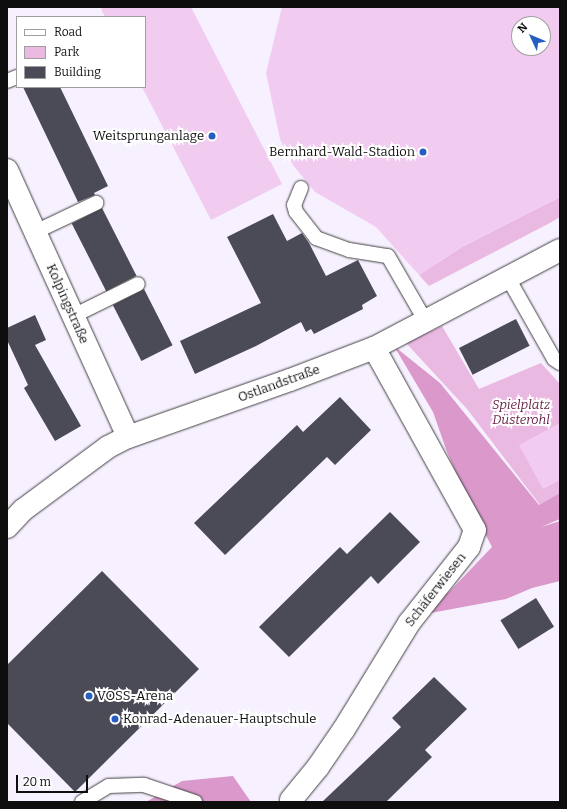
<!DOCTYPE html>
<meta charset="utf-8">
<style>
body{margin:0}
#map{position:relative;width:567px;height:809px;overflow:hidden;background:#f7f0ff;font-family:Bitter,serif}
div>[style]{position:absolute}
.green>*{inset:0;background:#eab9e2}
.forest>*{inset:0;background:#db98cb}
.pitch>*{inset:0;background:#f1cbf0}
.building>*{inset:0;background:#4b4b57;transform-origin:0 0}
.roads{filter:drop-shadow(0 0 1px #414141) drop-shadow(0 0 1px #414141)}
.lane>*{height:14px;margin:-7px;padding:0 7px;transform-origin:7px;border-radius:7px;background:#fff}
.street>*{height:22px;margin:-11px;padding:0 11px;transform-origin:11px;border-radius:11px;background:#fff}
.dots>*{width:11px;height:11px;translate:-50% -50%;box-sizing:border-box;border:2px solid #fff;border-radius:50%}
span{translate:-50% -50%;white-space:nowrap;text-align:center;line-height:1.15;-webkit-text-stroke:4px #fff;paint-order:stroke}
.poi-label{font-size:13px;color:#0e0e0e}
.right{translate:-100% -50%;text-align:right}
.left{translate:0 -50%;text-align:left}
.street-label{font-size:13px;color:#0e0e0e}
.park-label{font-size:13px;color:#671e44;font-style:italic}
.frame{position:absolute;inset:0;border:8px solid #0e0e0e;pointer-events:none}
.legend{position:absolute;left:16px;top:16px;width:130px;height:72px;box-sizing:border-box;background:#fff;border:1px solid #9f9f9f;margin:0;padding:5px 7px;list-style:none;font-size:12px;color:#0e0e0e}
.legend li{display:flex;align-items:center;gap:8px;height:20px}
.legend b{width:20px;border:1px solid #9f9f9f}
.north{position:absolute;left:511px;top:16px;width:40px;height:40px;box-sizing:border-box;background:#fff;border:1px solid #9f9f9f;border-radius:50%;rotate:314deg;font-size:11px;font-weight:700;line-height:16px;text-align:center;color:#0e0e0e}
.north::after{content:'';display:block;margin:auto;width:14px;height:18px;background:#255ec0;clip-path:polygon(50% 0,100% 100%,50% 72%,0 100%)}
.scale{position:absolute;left:16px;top:775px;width:72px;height:18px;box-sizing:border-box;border:2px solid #0e0e0e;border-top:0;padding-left:5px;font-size:12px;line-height:14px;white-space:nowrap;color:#0e0e0e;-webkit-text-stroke:3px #fff;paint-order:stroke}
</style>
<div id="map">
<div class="green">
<div style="clip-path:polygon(560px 197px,560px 217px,548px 224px,429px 286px,419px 275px,462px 247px)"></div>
<div style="clip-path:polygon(442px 326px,479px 389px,541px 363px,560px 384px,560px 494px,540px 505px,467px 409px,406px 343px)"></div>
</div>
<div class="forest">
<div style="clip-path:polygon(394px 346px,440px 383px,539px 505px,560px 493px,560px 519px,541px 527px,560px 521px,560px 581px,532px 588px,506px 599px,420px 615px,450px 591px,492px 547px,470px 505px,447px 452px,433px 412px)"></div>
<div style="clip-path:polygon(233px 776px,251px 802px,146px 802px,182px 781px)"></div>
</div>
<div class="pitch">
<div style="clip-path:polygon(105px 7px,191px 7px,282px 184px,211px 220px,142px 87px,145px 87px,145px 17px,105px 17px,101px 9px)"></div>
<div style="clip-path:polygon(evenodd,282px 7px,560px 7px,560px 197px,462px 247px,419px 275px,376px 227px,315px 192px,293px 165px,280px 139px,266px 73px,282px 7px,519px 24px,543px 24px,543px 48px,519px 48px,519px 24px)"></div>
<div style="clip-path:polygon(560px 423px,560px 480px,543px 489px,519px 445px)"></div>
</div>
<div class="building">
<div style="clip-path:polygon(23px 87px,60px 87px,108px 186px,94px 193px,95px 195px,78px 202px)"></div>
<div style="left:102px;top:208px;width:76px;height:34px;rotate:63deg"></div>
<div style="clip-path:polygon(273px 214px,287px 241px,302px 233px,309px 243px,326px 276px,358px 260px,377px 296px,362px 305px,363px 309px,314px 334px,311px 329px,306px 332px,301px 322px,256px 346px,195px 374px,180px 341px,261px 303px,227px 237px)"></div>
<div style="left:144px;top:289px;width:63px;height:35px;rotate:63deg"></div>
<div style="clip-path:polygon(35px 315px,46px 340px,35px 345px,81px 426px,55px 441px,24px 388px,28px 385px,7px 340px,7px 328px)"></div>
<div style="left:516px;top:319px;width:30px;height:64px;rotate:63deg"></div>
<div style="clip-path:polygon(340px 397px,371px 430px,335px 465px,327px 457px,225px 555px,194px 523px,297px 425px,303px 432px)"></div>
<div style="clip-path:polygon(390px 512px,420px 542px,378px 584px,371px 576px,289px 657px,259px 627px,340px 547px,347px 554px)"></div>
<div style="clip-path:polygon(102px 571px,199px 669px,75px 792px,7px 723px,7px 665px)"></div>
<div style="left:536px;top:598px;width:34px;height:42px;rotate:58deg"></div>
<div style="clip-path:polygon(434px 677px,467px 709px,425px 750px,432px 757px,386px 802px,322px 802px,401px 727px,392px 718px)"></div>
</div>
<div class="roads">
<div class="lane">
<div style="left:7px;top:81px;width:11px;rotate:-22deg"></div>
<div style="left:301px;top:188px;width:18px;rotate:112deg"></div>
<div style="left:294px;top:205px;width:7px;rotate:74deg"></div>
<div style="left:296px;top:212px;width:33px;rotate:52deg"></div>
<div style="left:316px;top:238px;width:35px;rotate:20deg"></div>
<div style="left:349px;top:250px;width:39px;rotate:9deg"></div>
<div style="left:388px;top:256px;width:74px;rotate:60deg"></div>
<div style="left:35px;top:232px;width:68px;rotate:-25.4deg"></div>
<div style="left:508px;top:278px;width:93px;rotate:60.4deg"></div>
<div style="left:554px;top:359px;width:7px;rotate:34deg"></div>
<div style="left:73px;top:316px;width:72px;rotate:-26.2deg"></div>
<div style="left:82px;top:802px;width:31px;rotate:-31deg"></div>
<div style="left:109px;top:786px;width:35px;rotate:-2deg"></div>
<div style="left:144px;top:785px;width:54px;rotate:18.4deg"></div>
</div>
<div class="street">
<div style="left:7px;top:170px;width:293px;rotate:65.6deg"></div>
<div style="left:7px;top:527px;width:23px;rotate:-47deg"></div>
<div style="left:23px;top:510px;width:106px;rotate:-36.5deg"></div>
<div style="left:108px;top:447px;width:22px;rotate:-27deg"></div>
<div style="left:128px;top:437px;width:172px;rotate:-19.4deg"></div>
<div style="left:290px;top:380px;width:90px;rotate:-20.9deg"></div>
<div style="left:374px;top:348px;width:210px;rotate:-27.8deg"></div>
<div style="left:291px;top:800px;width:43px;rotate:-50.7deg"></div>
<div style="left:318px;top:767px;width:46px;rotate:-55.6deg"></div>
<div style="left:344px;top:729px;width:124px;rotate:-58.5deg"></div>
<div style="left:409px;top:623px;width:97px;rotate:-51.7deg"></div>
<div style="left:469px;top:547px;width:18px;rotate:-71deg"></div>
<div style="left:475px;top:530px;width:208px;rotate:-119deg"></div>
</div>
</div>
<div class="dots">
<div style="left:212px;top:136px;background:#255ec0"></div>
<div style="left:423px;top:152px;background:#255ec0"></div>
<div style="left:89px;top:696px;background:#255ec0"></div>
<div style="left:115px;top:719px;background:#255ec0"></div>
</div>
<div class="poi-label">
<span class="right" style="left:204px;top:136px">Weitsprunganlage</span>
<span class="right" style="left:415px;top:152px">Bernhard-Wald-Stadion</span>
<span class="left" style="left:97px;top:696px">VOSS-Arena</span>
<span class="left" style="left:123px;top:719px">Konrad-Adenauer-Hauptschule</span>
</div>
<div class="street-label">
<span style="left:67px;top:304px;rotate:66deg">Kolpingstraße</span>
<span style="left:279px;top:384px;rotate:-20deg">Ostlandstraße</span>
<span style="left:436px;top:590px;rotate:-52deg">Schäferwiesen</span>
</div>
<div class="park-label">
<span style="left:521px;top:413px">Spielplatz<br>Düsterohl</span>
</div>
<div class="frame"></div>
<ul class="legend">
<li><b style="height:5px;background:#fff"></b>Road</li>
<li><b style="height:11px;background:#eab9e2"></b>Park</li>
<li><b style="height:11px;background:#4b4b57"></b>Building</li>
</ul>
<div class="north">N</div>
<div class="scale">20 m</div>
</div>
